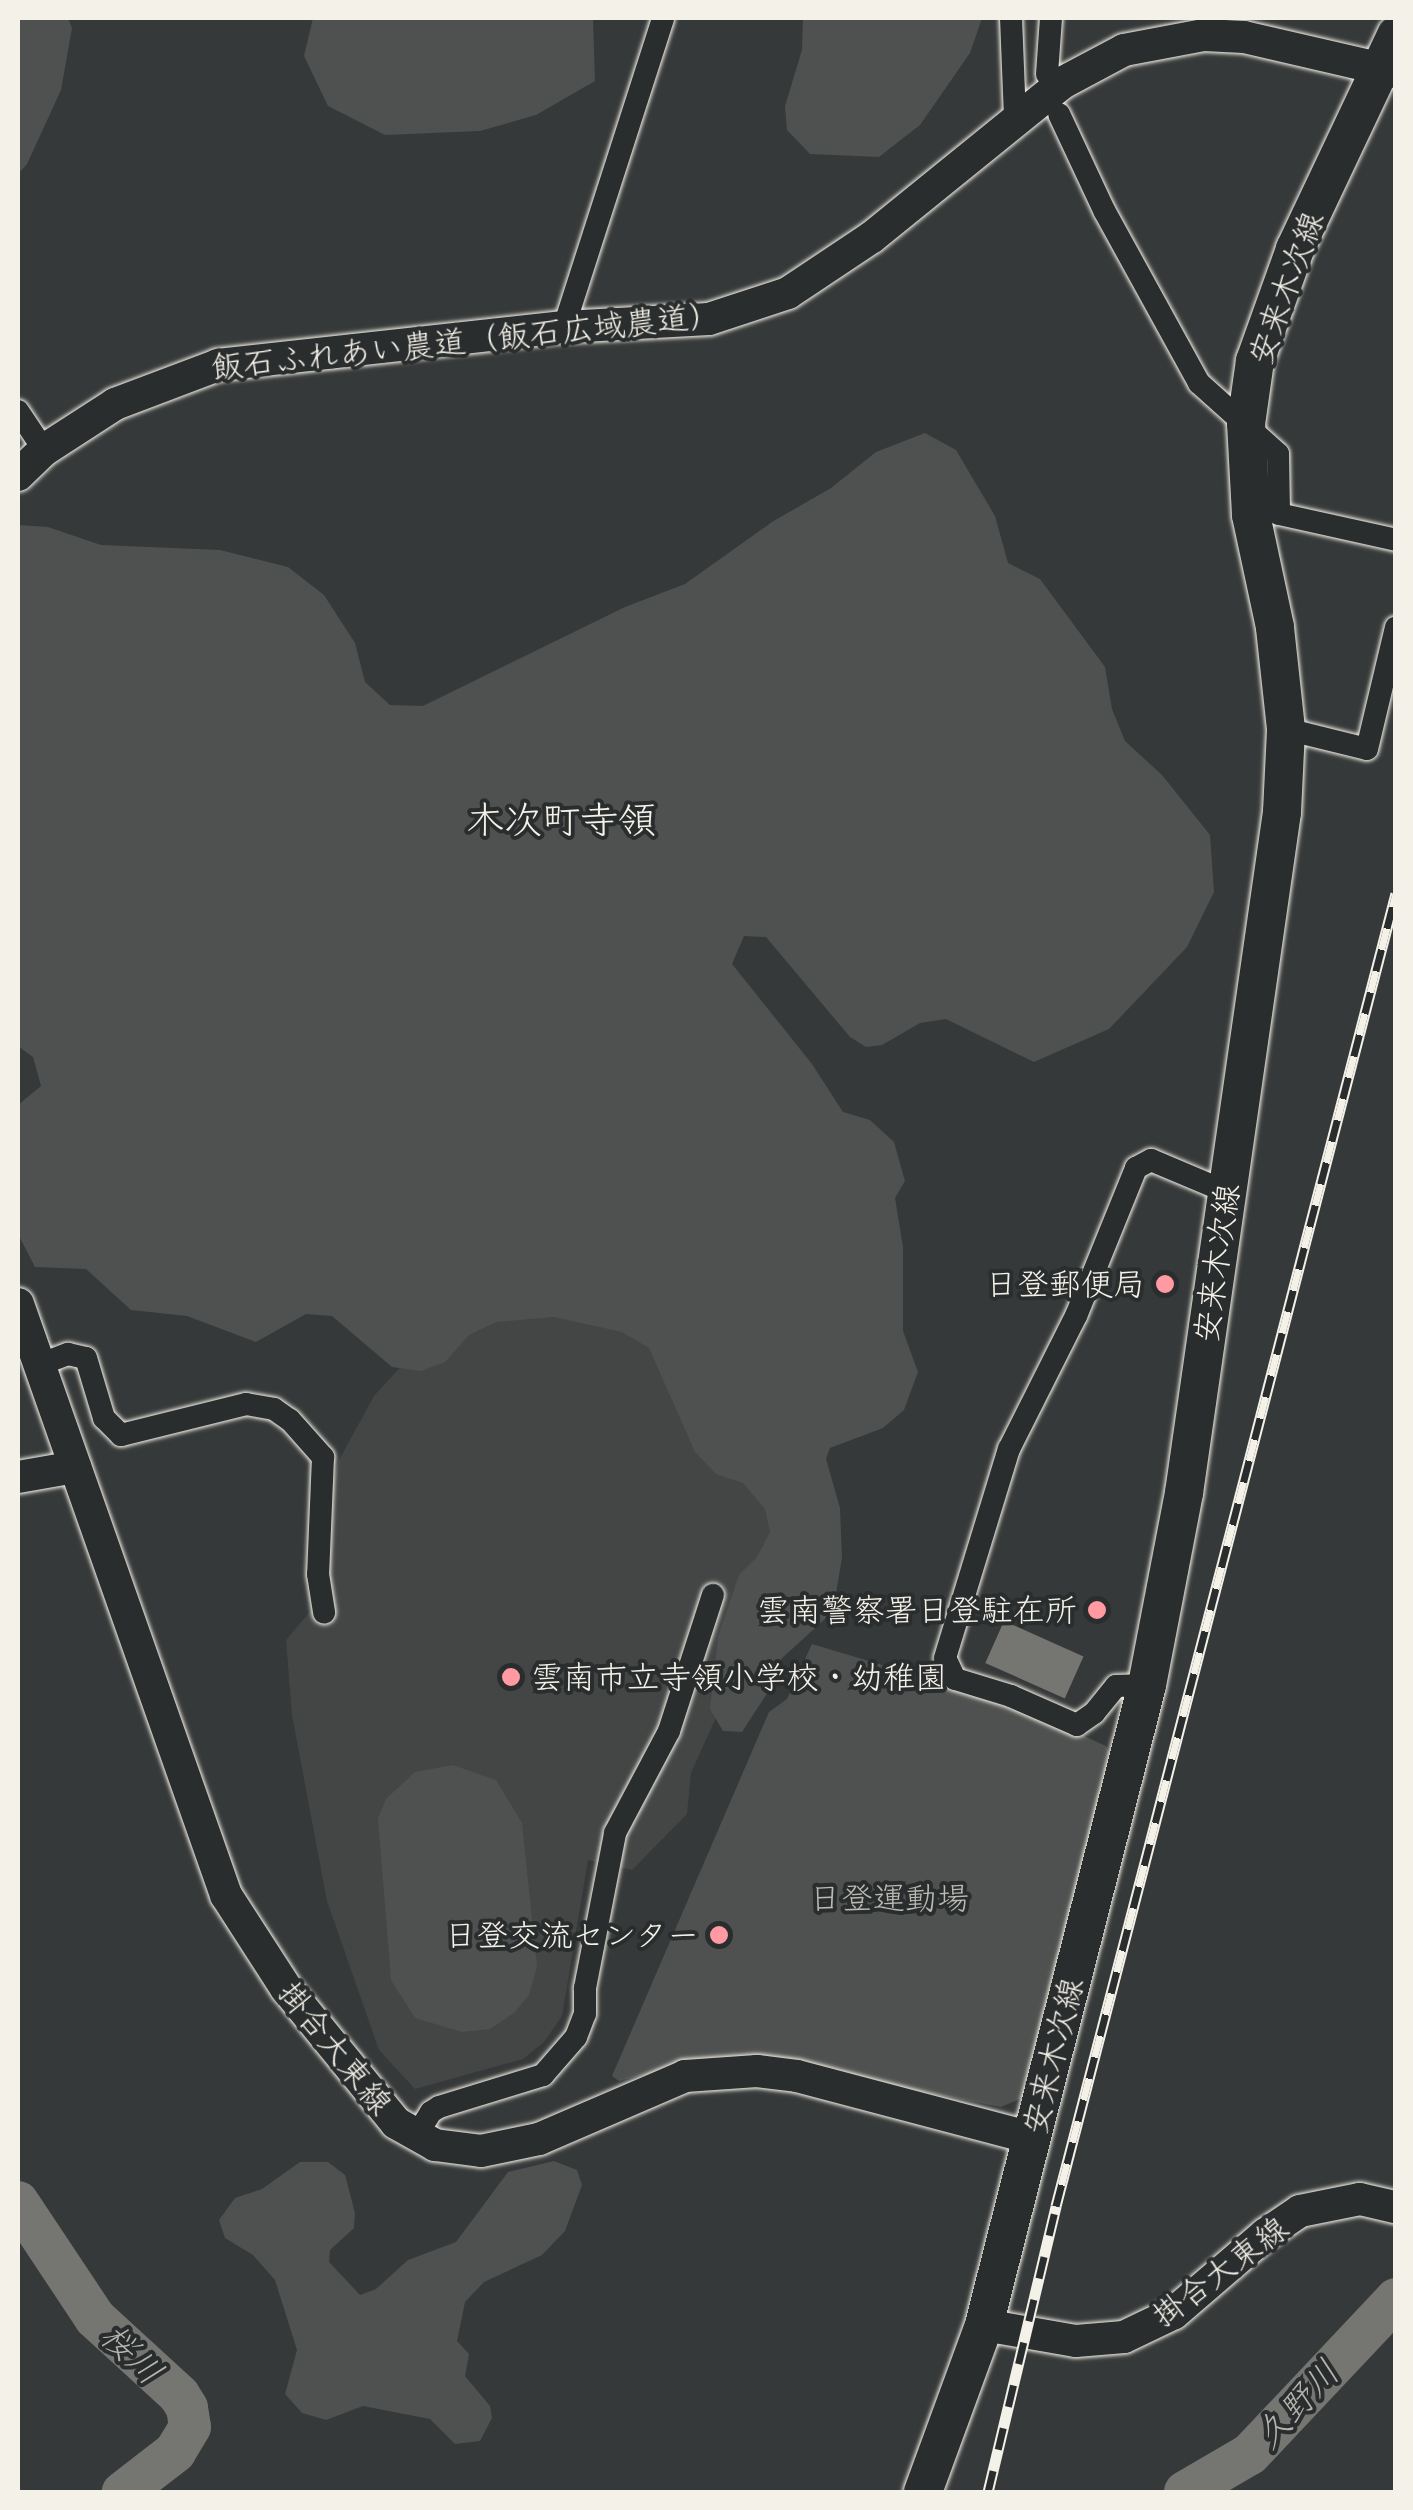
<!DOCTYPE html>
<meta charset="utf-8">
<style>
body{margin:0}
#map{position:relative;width:1413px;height:2510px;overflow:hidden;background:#363939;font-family:Itim,"Klee One",sans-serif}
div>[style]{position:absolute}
.built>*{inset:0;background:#434645}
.green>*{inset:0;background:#4e514f}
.water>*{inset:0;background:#757572;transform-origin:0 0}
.river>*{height:42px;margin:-21px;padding:0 21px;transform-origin:21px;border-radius:21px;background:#757572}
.roads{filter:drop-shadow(0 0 2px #f4f1e8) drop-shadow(0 0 2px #f4f1e8)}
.street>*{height:22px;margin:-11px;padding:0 11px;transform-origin:11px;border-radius:11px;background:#2a2d2e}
.secondary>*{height:32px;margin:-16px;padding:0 16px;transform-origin:16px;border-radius:16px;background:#2a2d2e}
.primary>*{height:38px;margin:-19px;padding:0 19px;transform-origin:19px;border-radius:19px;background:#2a2d2e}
.rail>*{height:11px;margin-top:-5.5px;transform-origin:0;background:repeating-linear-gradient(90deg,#2a2d2e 0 22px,#f4f1e8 0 44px);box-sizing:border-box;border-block:2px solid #f4f1e8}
.dots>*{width:28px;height:28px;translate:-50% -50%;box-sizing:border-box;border:5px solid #2a2d2e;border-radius:50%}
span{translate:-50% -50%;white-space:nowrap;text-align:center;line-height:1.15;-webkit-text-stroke:8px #2a2d2e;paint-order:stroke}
.street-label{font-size:32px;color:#f4f1e8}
.poi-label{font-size:32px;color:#f4f1e8}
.right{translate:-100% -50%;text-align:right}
.left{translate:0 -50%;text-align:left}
.park-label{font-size:32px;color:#bab9b2}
.water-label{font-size:35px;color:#b4b3ad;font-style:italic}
.quarter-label{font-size:38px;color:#f4f1e8}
.frame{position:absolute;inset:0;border:20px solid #f4f1e8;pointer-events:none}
</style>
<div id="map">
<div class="built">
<div style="clip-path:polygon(475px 1285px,590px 1286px,799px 1484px,757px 1626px,691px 1773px,687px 1814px,632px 1870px,588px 1860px,562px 2016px,544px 2042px,523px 2059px,415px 2089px,379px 2050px,327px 1901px,292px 1715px,286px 1640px,325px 1594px,323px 1526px,339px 1460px,374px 1396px)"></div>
</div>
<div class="green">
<div style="clip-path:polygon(18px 18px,68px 18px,72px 28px,61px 90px,27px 164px,18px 174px)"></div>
<div style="clip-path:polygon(313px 18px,593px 18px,595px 81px,536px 115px,480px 131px,385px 135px,328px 106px,304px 56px)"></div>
<div style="clip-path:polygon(803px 18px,982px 18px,970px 53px,920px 125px,879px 157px,810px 154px,787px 130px,785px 106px,802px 50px)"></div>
<div style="clip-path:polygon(925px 433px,956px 450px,995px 516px,1008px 563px,1040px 579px,1105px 667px,1112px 709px,1125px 741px,1162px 775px,1210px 835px,1214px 892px,1187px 947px,1109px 1029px,1034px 1062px,946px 1019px,920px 1023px,882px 1045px,866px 1047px,850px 1037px,766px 937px,744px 936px,732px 964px,812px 1064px,843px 1112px,870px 1120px,894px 1142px,905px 1181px,895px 1198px,903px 1247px,903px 1331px,918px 1372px,904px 1410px,883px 1428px,830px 1448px,826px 1459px,840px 1508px,842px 1558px,836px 1593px,825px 1619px,781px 1659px,779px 1675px,742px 1732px,723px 1731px,710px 1709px,718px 1637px,739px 1575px,757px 1557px,770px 1532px,765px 1509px,743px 1483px,716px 1474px,695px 1452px,649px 1348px,622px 1332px,554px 1317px,496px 1322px,469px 1335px,445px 1362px,421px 1371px,392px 1367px,332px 1316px,306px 1314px,256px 1342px,187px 1316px,131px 1310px,86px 1269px,35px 1267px,18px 1234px,18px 1105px,41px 1086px,33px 1057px,18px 1046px,18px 525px,48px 527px,101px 545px,220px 550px,288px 567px,324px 595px,355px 643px,365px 682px,390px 705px,423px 706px,625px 607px,685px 584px,772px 522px,831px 488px,876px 452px)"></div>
<div style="clip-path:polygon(812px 1644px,1016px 1705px,1106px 1746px,1110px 1753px,1029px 2095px,1001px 2107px,774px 2063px,716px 2057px,619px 2081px,612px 2076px,769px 1712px,787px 1699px)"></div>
<div style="clip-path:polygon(453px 1765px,496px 1780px,522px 1823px,537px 1966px,529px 1995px,514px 2013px,490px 2029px,462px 2032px,415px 2018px,391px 1980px,378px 1818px,386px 1799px,415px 1772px)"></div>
<div style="clip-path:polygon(554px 2161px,577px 2170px,582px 2185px,565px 2231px,542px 2255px,484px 2282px,465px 2302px,457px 2341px,469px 2354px,465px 2376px,490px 2406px,492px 2418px,480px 2441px,455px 2444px,430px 2419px,363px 2406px,326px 2420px,302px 2413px,285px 2394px,297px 2350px,275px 2280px,253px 2255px,225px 2238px,219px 2220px,235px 2198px,262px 2189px,300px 2162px,328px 2162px,345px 2175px,355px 2213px,354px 2228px,330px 2250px,329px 2262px,360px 2295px,376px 2289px,408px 2260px,456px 2242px,508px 2172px)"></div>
</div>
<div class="water">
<div style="left:1004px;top:1621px;width:87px;height:46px;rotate:24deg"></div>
</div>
<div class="river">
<div style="left:18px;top:2202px;width:139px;rotate:56.4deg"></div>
<div style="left:95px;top:2318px;width:114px;rotate:42.5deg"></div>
<div style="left:179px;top:2395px;width:15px;rotate:58deg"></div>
<div style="left:187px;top:2408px;width:19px;rotate:81deg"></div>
<div style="left:190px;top:2427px;width:29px;rotate:121deg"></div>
<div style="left:175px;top:2452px;width:66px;rotate:142.4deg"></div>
<div style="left:1185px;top:2492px;width:75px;rotate:-30.3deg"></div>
<div style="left:1250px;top:2454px;width:213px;rotate:-46.7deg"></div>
</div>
<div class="roads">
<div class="street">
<div style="left:1011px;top:18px;width:100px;rotate:87.7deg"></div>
<div style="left:1047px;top:74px;width:56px;rotate:-85.9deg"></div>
<div style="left:1059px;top:114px;width:108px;rotate:64.9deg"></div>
<div style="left:1105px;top:212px;width:195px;rotate:61.2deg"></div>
<div style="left:1199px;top:383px;width:106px;rotate:41.9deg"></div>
<div style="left:1278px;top:454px;width:60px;rotate:89deg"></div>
<div style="left:1279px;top:514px;width:120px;rotate:12.5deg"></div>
<div style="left:564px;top:327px;width:324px;rotate:-72.2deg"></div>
<div style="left:18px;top:411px;width:47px;rotate:56.3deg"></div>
<div style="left:1286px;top:729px;width:83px;rotate:13.9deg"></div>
<div style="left:1367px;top:749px;width:125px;rotate:-76.6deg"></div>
<div style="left:39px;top:1365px;width:31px;rotate:-21deg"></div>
<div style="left:68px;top:1354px;width:18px;rotate:13deg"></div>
<div style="left:86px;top:1358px;width:63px;rotate:73.3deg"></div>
<div style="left:104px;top:1418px;width:24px;rotate:45deg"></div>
<div style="left:121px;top:1435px;width:129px;rotate:-13.9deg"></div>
<div style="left:246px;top:1404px;width:28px;rotate:10deg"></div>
<div style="left:274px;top:1409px;width:19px;rotate:35deg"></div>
<div style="left:290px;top:1420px;width:50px;rotate:48.3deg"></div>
<div style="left:323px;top:1457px;width:117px;rotate:92.4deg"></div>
<div style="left:318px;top:1574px;width:39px;rotate:81deg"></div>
<div style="left:1147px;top:1685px;width:31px;rotate:178deg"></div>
<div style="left:1116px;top:1686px;width:35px;rotate:129deg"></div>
<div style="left:1094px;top:1713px;width:21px;rotate:145deg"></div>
<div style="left:1077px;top:1725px;width:72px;rotate:-156.3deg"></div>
<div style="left:1011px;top:1696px;width:59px;rotate:-163.1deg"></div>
<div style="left:955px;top:1679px;width:23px;rotate:-115deg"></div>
<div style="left:945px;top:1658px;width:219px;rotate:-73deg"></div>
<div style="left:1009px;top:1449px;width:149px;rotate:-63.3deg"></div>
<div style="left:1076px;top:1316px;width:160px;rotate:-67.9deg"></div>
<div style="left:1136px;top:1168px;width:17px;rotate:-28deg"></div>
<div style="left:1151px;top:1160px;width:82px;rotate:22.8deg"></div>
<div style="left:416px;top:2136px;width:28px;rotate:-58deg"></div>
<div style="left:431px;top:2112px;width:9px;rotate:-32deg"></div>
<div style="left:439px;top:2107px;width:109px;rotate:-17.1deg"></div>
<div style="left:543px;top:2075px;width:50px;rotate:-49deg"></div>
<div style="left:576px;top:2037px;width:25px;rotate:-69deg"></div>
<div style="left:585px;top:2014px;width:26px;rotate:-90deg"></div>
<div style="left:585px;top:1988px;width:158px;rotate:-79deg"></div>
<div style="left:615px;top:1833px;width:115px;rotate:-62.1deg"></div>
<div style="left:669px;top:1731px;width:143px;rotate:-72.1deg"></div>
</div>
<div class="secondary">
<div style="left:18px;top:475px;width:36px;rotate:-44deg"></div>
<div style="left:44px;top:450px;width:85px;rotate:-32.9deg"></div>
<div style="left:115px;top:404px;width:110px;rotate:-20.7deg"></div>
<div style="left:218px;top:365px;width:348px;rotate:-6.3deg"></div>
<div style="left:564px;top:327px;width:145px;rotate:-3.2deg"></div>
<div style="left:709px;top:319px;width:83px;rotate:-18.2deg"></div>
<div style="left:788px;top:293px;width:101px;rotate:-33.7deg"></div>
<div style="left:872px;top:237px;width:245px;rotate:-39deg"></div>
<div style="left:1062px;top:83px;width:70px;rotate:-28deg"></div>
<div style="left:1124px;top:50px;width:81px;rotate:-10.6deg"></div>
<div style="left:1204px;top:35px;width:40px;rotate:2.9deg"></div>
<div style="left:1244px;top:37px;width:156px;rotate:13deg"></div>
<div style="left:18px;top:1304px;width:627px;rotate:70.61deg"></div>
<div style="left:226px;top:1895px;width:111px;rotate:57.2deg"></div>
<div style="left:286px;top:1988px;width:174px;rotate:50.8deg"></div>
<div style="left:396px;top:2123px;width:45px;rotate:29.4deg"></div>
<div style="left:435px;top:2145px;width:46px;rotate:7.4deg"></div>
<div style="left:481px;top:2151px;width:59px;rotate:-11.7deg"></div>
<div style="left:539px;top:2139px;width:159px;rotate:-23.3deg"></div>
<div style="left:685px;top:2076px;width:72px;rotate:-4deg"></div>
<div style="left:757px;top:2071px;width:40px;rotate:7.1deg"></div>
<div style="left:797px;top:2076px;width:243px;rotate:14.8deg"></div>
<div style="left:18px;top:1477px;width:58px;rotate:-10deg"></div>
<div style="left:984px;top:2325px;width:93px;rotate:9.9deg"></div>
<div style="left:1076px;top:2341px;width:48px;rotate:-4.8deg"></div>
<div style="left:1124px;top:2337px;width:55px;rotate:-25.6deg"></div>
<div style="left:1174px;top:2313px;width:121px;rotate:-40.7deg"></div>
<div style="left:1266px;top:2234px;width:41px;rotate:-34.1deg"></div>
<div style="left:1300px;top:2211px;width:61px;rotate:-11.3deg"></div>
<div style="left:1360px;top:2199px;width:37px;rotate:13deg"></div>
</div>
<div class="primary">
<div style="left:923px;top:2492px;width:178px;rotate:-69.9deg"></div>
<div style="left:984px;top:2325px;width:660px;rotate:-75.71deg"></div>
<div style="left:1147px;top:1685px;width:196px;rotate:-79.1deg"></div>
<div style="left:1184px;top:1493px;width:688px;rotate:-81.81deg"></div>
<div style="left:1282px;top:812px;width:83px;rotate:-87.2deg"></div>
<div style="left:1286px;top:729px;width:103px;rotate:-96.2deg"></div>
<div style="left:1275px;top:627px;width:115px;rotate:-102.1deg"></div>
<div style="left:1251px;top:515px;width:91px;rotate:-93.1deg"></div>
<div style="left:1246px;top:424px;width:64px;rotate:-81.9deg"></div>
<div style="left:1255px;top:361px;width:119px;rotate:-70.3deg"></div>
<div style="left:1295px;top:249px;width:237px;rotate:-64.7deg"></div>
</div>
</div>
<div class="rail">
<div style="left:988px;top:2492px;width:294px;rotate:-76.6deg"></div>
<div style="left:1056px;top:2206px;width:1356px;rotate:-75.48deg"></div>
</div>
<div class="dots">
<div style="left:1165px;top:1284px;background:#ff9aa2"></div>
<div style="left:1097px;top:1610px;background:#ff9aa2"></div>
<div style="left:511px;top:1677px;background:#ff9aa2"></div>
<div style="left:719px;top:1935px;background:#ff9aa2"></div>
</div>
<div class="street-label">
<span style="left:1286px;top:288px;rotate:-70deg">安来木次線</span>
<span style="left:466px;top:341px;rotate:-6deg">飯石ふれあい農道（飯石広域農道）</span>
<span style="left:1217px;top:1263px;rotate:-82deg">安来木次線</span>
<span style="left:335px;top:2048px;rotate:51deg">掛合大東線</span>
<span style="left:1053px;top:2056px;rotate:-76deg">安来木次線</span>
<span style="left:1220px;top:2272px;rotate:-37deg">掛合大東線</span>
</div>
<div class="poi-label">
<span class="right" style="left:1145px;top:1284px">日登郵便局</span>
<span class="right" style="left:1077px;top:1610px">雲南警察署日登駐在所</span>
<span class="left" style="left:531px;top:1677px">雲南市立寺領小学校・幼稚園</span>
<span class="right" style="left:699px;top:1935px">日登交流センター</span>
</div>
<div class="park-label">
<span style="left:889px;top:1898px">日登運動場</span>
</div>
<div class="water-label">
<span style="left:132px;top:2354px;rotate:44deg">桜川</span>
<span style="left:1297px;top:2404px;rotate:-47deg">久野川</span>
</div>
<div class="quarter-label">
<span style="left:561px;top:821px">木次町寺領</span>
</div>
<div class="frame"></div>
</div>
